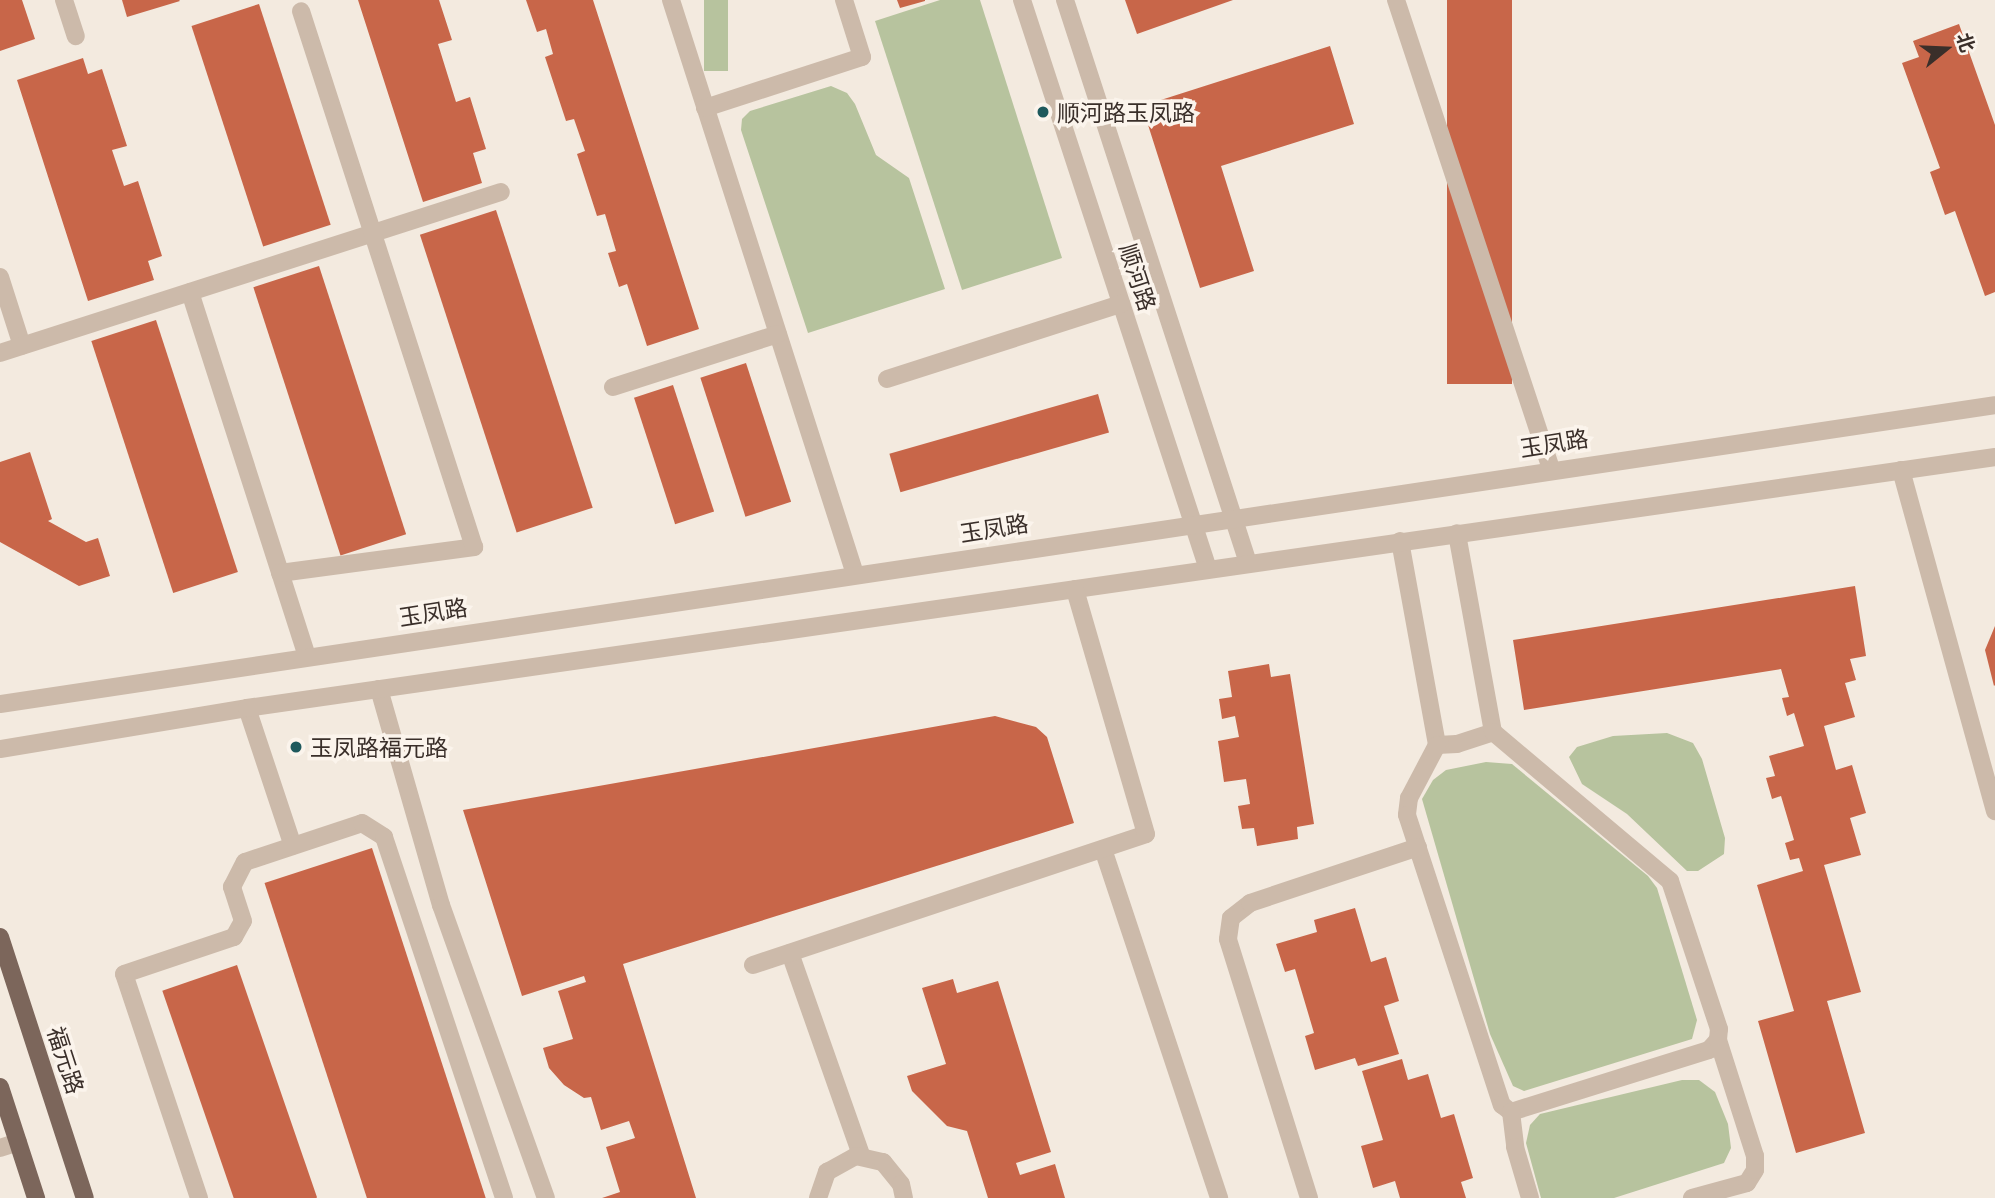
<!DOCTYPE html>
<meta charset="utf-8">
<style>
body{margin:0}
#map{position:relative;width:1995px;height:1198px;overflow:hidden;background:#f3eadf;font-family:"Golos Text","Noto Sans SC",sans-serif}
div>[style]{position:absolute}
.green>*{inset:0;background:#b7c39e;transform-origin:0 0}
.building>*{inset:0;background:#c86649;transform-origin:0 0}
.minor>*{height:18px;margin:-9px;padding:0 9px;transform-origin:9px;border-radius:9px;background:#ccbaaa}
.major>*{height:18px;margin:-9px;padding:0 9px;transform-origin:9px;border-radius:9px;background:#7c665b}
.dots>*{width:19px;height:19px;translate:-50% -50%;box-sizing:border-box;border:4px solid #fbf4ec;border-radius:50%}
span{translate:-50% -50%;white-space:nowrap;text-align:center;line-height:1.15;-webkit-text-stroke:7px #fbf4ec;paint-order:stroke}
.poi-label{font-size:23px;color:#3a2f2a}
.left{translate:0 -50%;text-align:left}
.street-label{font-size:23px;color:#3a2f2a}
.north{position:absolute;left:1911px;top:14px;width:70px;height:70px;-webkit-text-stroke:5px #fbf4ec;paint-order:stroke;rotate:72deg;font-size:19px;font-weight:700;line-height:28px;text-align:center;color:#3a2f2a}
.north::after{content:'';display:block;margin:auto;width:24px;height:32px;background:#3a2f2a;clip-path:polygon(50% 0,100% 100%,50% 72%,0 100%)}
</style>
<div id="map">
<div class="green">
<div style="left:704px;top:0;width:24px;height:71px"></div>
<div style="clip-path:polygon(940px 0,980px 0,1062px 258px,962px 290px,875px 21px)"></div>
<div style="clip-path:polygon(831px 86px,847px 93px,855px 104px,876px 155px,909px 178px,945px 289px,808px 333px,741px 130px,742px 119px,750px 111px)"></div>
<div style="clip-path:polygon(1667px 733px,1693px 743px,1702px 759px,1725px 838px,1724px 854px,1698px 871px,1687px 871px,1627px 814px,1582px 784px,1569px 757px,1577px 747px,1613px 736px)"></div>
<div style="clip-path:polygon(1486px 762px,1512px 764px,1648px 876px,1657px 888px,1697px 1020px,1692px 1039px,1524px 1091px,1513px 1086px,1490px 1034px,1422px 799px,1433px 780px,1446px 770px)"></div>
<div style="clip-path:polygon(1682px 1080px,1699px 1080px,1715px 1092px,1728px 1124px,1731px 1148px,1724px 1163px,1614px 1198px,1541px 1198px,1526px 1143px,1530px 1125px,1540px 1114px)"></div>
</div>
<div class="building">
<div style="clip-path:polygon(0 0,22px 0,35px 39px,0 51px)"></div>
<div style="clip-path:polygon(122px 0,179px 0,180px 1px,127px 17px)"></div>
<div style="clip-path:polygon(358px 0,439px 0,452px 40px,438px 44px,456px 102px,470px 97px,486px 149px,473px 153px,482px 183px,423px 202px)"></div>
<div style="clip-path:polygon(526px 0,593px 0,699px 329px,647px 346px,627px 284px,619px 287px,608px 253px,616px 251px,605px 214px,597px 216px,577px 154px,585px 151px,574px 119px,566px 121px,545px 57px,553px 54px,546px 29px,537px 32px)"></div>
<div style="clip-path:polygon(897px 0,925px 0,925px 1px,900px 8px)"></div>
<div style="clip-path:polygon(1125px 0,1233px 0,1137px 34px)"></div>
<div style="left:1447px;top:0;width:65px;height:384px"></div>
<div style="left:259px;top:4px;width:232px;height:71px;rotate:72deg"></div>
<div style="clip-path:polygon(1959px 24px,1995px 125px,1995px 292px,1985px 296px,1955px 211px,1945px 215px,1930px 172px,1940px 168px,1902px 63px,1919px 57px,1913px 41px)"></div>
<div style="clip-path:polygon(1330px 46px,1354px 124px,1221px 166px,1254px 271px,1200px 288px,1142px 106px)"></div>
<div style="clip-path:polygon(83px 58px,88px 74px,102px 69px,127px 146px,112px 150px,124px 186px,138px 181px,162px 256px,148px 261px,154px 280px,88px 301px,17px 80px)"></div>
<div style="left:496px;top:210px;width:313px;height:80px;rotate:72deg"></div>
<div style="left:319px;top:266px;width:282px;height:69px;rotate:72deg"></div>
<div style="left:156px;top:320px;width:265px;height:68px;rotate:72deg"></div>
<div style="left:746px;top:363px;width:146px;height:48px;rotate:72deg"></div>
<div style="left:673px;top:385px;width:133px;height:41px;rotate:72deg"></div>
<div style="left:1098px;top:394px;width:40px;height:217px;rotate:74deg"></div>
<div style="clip-path:polygon(30px 452px,52px 519px,48px 521px,86px 542px,98px 538px,110px 576px,79px 586px,0 542px,0 462px)"></div>
<div style="clip-path:polygon(1855px 586px,1866px 656px,1850px 659px,1856px 680px,1845px 683px,1855px 717px,1824px 726px,1836px 770px,1852px 765px,1866px 813px,1850px 818px,1861px 855px,1824px 865px,1861px 992px,1827px 1001px,1865px 1133px,1796px 1153px,1758px 1021px,1794px 1011px,1757px 885px,1803px 871px,1799px 858px,1790px 860px,1785px 843px,1794px 840px,1781px 796px,1772px 799px,1766px 778px,1775px 776px,1769px 756px,1804px 746px,1794px 713px,1787px 716px,1782px 698px,1789px 697px,1781px 669px,1524px 710px,1513px 640px)"></div>
<div style="clip-path:polygon(1995px 626px,1995px 685px,1994px 686px,1985px 650px)"></div>
<div style="clip-path:polygon(1269px 664px,1271px 677px,1290px 674px,1314px 824px,1297px 827px,1298px 839px,1257px 846px,1254px 828px,1242px 829px,1238px 806px,1250px 804px,1246px 779px,1224px 782px,1218px 741px,1239px 737px,1235px 716px,1222px 719px,1219px 699px,1232px 697px,1228px 671px)"></div>
<div style="clip-path:polygon(995px 716px,1036px 727px,1047px 737px,1074px 823px,623px 964px,696px 1198px,602px 1198px,620px 1192px,606px 1147px,635px 1138px,629px 1121px,601px 1130px,591px 1097px,584px 1098px,564px 1085px,549px 1068px,543px 1048px,573px 1039px,558px 991px,586px 982px,584px 976px,522px 996px,463px 810px)"></div>
<div style="left:372px;top:848px;width:369px;height:113px;rotate:72deg"></div>
<div style="clip-path:polygon(1355px 908px,1371px 962px,1386px 957px,1399px 1001px,1384px 1006px,1399px 1054px,1358px 1066px,1355px 1058px,1315px 1070px,1305px 1036px,1314px 1033px,1295px 969px,1285px 972px,1276px 944px,1317px 932px,1314px 920px)"></div>
<div style="left:237px;top:965px;width:246px;height:79px;rotate:71deg"></div>
<div style="clip-path:polygon(953px 979px,957px 993px,998px 981px,1051px 1152px,1016px 1163px,1020px 1175px,1055px 1164px,1065px 1198px,988px 1198px,967px 1131px,947px 1126px,912px 1091px,907px 1076px,946px 1064px,922px 988px)"></div>
<div style="clip-path:polygon(1402px 1059px,1408px 1080px,1428px 1074px,1441px 1118px,1454px 1114px,1473px 1178px,1461px 1182px,1466px 1198px,1400px 1198px,1395px 1181px,1373px 1188px,1361px 1146px,1383px 1140px,1362px 1071px)"></div>
</div>
<div class="minor">
<div style="left:64px;top:0;width:38px;rotate:72deg"></div>
<div style="left:671px;top:0;width:603px;rotate:72.23deg"></div>
<div style="left:1022px;top:0;width:599px;rotate:71.9deg"></div>
<div style="left:1065px;top:0;width:592px;rotate:71.99deg"></div>
<div style="left:1396px;top:0;width:493px;rotate:71.7deg"></div>
<div style="left:705px;top:108px;width:165px;rotate:-18deg"></div>
<div style="left:862px;top:57px;width:60px;rotate:-107.5deg"></div>
<div style="left:0;top:277px;width:72px;rotate:72.3deg"></div>
<div style="left:190px;top:292px;width:382px;rotate:72.2deg"></div>
<div style="left:0;top:353px;width:526px;rotate:-17.82deg"></div>
<div style="left:887px;top:379px;width:246px;rotate:-17.8deg"></div>
<div style="left:613px;top:387px;width:173px;rotate:-17.8deg"></div>
<div style="left:1901px;top:470px;width:354px;rotate:74.6deg"></div>
<div style="left:1400px;top:541px;width:207px;rotate:79.7deg"></div>
<div style="left:1437px;top:745px;width:20px;rotate:-3deg"></div>
<div style="left:1457px;top:744px;width:38px;rotate:-18deg"></div>
<div style="left:1493px;top:732px;width:202px;rotate:-100.3deg"></div>
<div style="left:280px;top:573px;width:196px;rotate:-7.6deg"></div>
<div style="left:474px;top:547px;width:563px;rotate:-107.89deg"></div>
<div style="left:379px;top:689px;width:225px;rotate:74deg"></div>
<div style="left:441px;top:905px;width:311px;rotate:70.3deg"></div>
<div style="left:0;top:704px;width:2017px;rotate:-8.52deg"></div>
<div style="left:247px;top:708px;width:145px;rotate:71.6deg"></div>
<div style="left:1437px;top:745px;width:60px;rotate:117.8deg"></div>
<div style="left:1409px;top:798px;width:17px;rotate:97deg"></div>
<div style="left:1407px;top:815px;width:305px;rotate:71.9deg"></div>
<div style="left:1502px;top:1105px;width:11px;rotate:38deg"></div>
<div style="left:1511px;top:1112px;width:207px;rotate:-17.4deg"></div>
<div style="left:1709px;top:1050px;width:13px;rotate:-48deg"></div>
<div style="left:1718px;top:1040px;width:11px;rotate:-85deg"></div>
<div style="left:1719px;top:1029px;width:156px;rotate:-108.3deg"></div>
<div style="left:1670px;top:881px;width:231px;rotate:-139.9deg"></div>
<div style="left:0;top:749px;width:250px;rotate:-9.4deg"></div>
<div style="left:247px;top:708px;width:1766px;rotate:-8.17deg"></div>
<div style="left:1103px;top:849px;width:368px;rotate:71.6deg"></div>
<div style="left:790px;top:953px;width:216px;rotate:70.6deg"></div>
<div style="left:753px;top:965px;width:414px;rotate:-18.4deg"></div>
<div style="left:1146px;top:834px;width:255px;rotate:-106.2deg"></div>
<div style="left:1511px;top:1112px;width:35px;rotate:83deg"></div>
<div style="left:1515px;top:1147px;width:53px;rotate:73.6deg"></div>
<div style="left:0;top:1148px;width:19px;rotate:-18deg"></div>
<div style="left:199px;top:1198px;width:236px;rotate:-108.5deg"></div>
<div style="left:124px;top:974px;width:116px;rotate:-18.6deg"></div>
<div style="left:234px;top:937px;width:18px;rotate:-61deg"></div>
<div style="left:243px;top:921px;width:36px;rotate:-108deg"></div>
<div style="left:232px;top:887px;width:28px;rotate:-63deg"></div>
<div style="left:245px;top:862px;width:123px;rotate:-18.4deg"></div>
<div style="left:362px;top:823px;width:26px;rotate:32deg"></div>
<div style="left:384px;top:837px;width:380px;rotate:71.6deg"></div>
<div style="left:818px;top:1198px;width:28px;rotate:-71deg"></div>
<div style="left:827px;top:1172px;width:33px;rotate:-29deg"></div>
<div style="left:856px;top:1156px;width:28px;rotate:13deg"></div>
<div style="left:883px;top:1162px;width:28px;rotate:51deg"></div>
<div style="left:901px;top:1184px;width:14px;rotate:78deg"></div>
<div style="left:1309px;top:1198px;width:271px;rotate:-107.4deg"></div>
<div style="left:1228px;top:939px;width:21px;rotate:-82deg"></div>
<div style="left:1231px;top:918px;width:24px;rotate:-38deg"></div>
<div style="left:1250px;top:903px;width:177px;rotate:-18.4deg"></div>
<div style="left:1692px;top:1198px;width:57px;rotate:-15.3deg"></div>
<div style="left:1747px;top:1183px;width:15px;rotate:-58deg"></div>
<div style="left:1755px;top:1170px;width:14px;rotate:-90deg"></div>
<div style="left:1755px;top:1156px;width:122px;rotate:-107.7deg"></div>
</div>
<div class="major">
<div style="left:0;top:937px;width:274px;rotate:72deg"></div>
<div style="left:0;top:1087px;width:117px;rotate:72deg"></div>
</div>
<div class="dots">
<div style="left:1043px;top:112px;background:#1e595c"></div>
<div style="left:296px;top:747px;background:#1e595c"></div>
</div>
<div class="poi-label">
<span class="left" style="left:1057px;top:112px">顺河路玉凤路</span>
<span class="left" style="left:310px;top:747px">玉凤路福元路</span>
</div>
<div class="street-label">
<span style="left:1138px;top:277px;rotate:72deg">顺河路</span>
<span style="left:1554px;top:443px;rotate:-9deg">玉凤路</span>
<span style="left:994px;top:528px;rotate:-9deg">玉凤路</span>
<span style="left:433px;top:612px;rotate:-9deg">玉凤路</span>
<span style="left:66px;top:1060px;rotate:72deg">福元路</span>
</div>
<div class="north">北</div>
</div>
